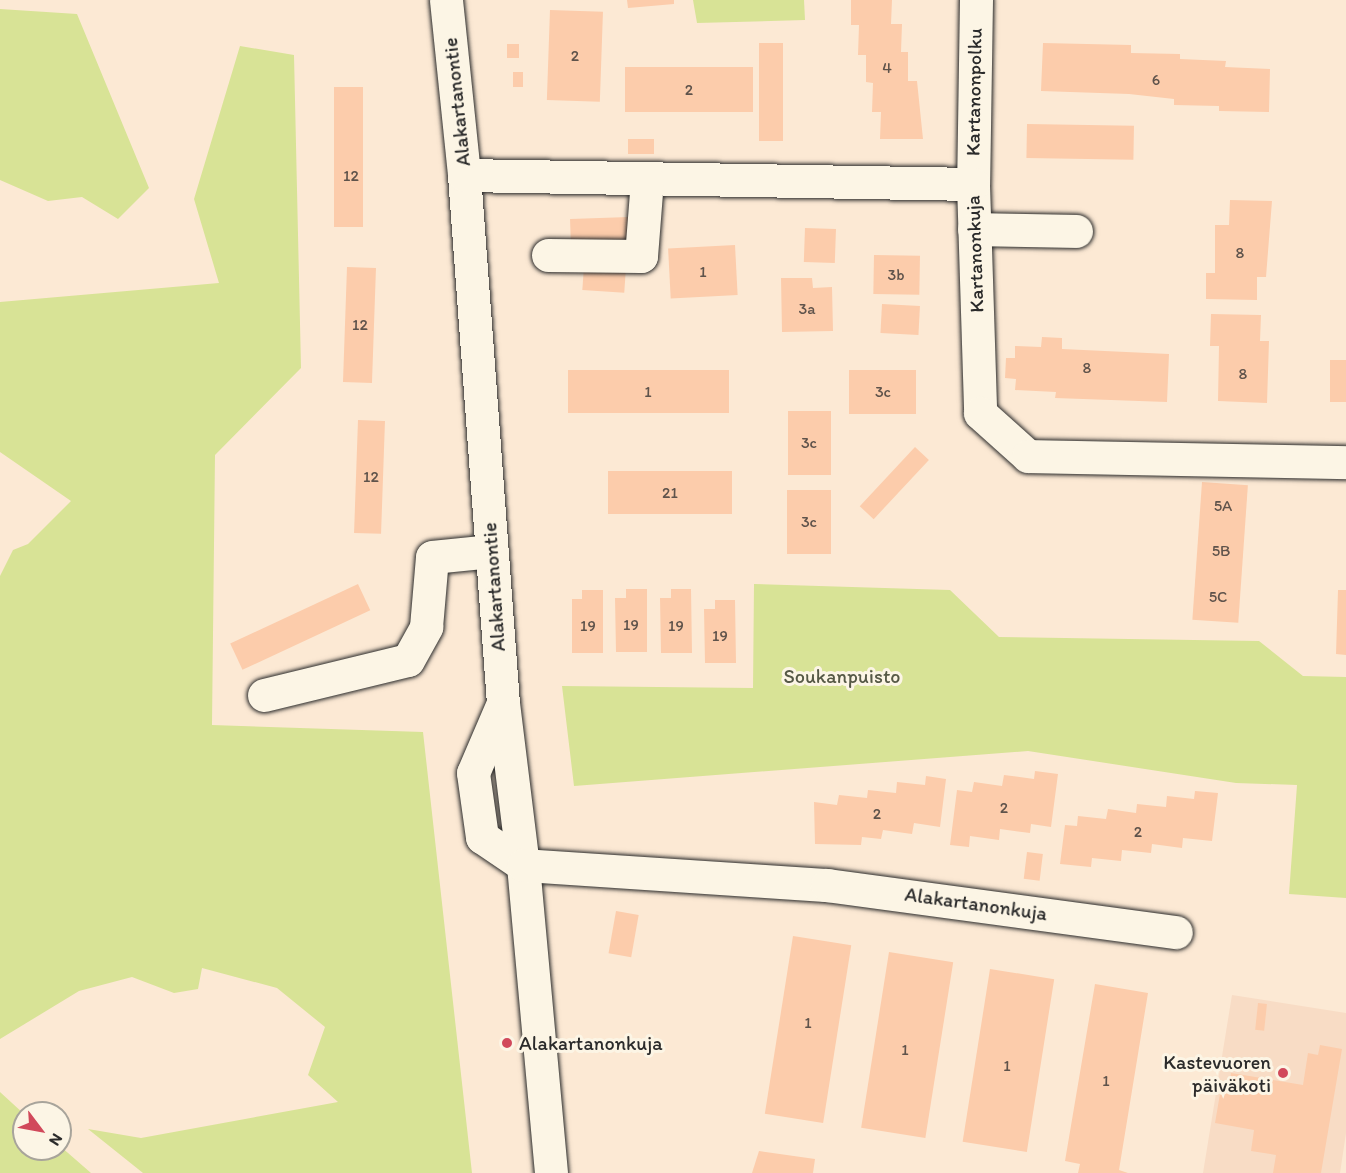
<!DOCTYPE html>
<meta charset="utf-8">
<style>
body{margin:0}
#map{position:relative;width:1346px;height:1173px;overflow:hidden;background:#fce9d4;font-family:Itim,sans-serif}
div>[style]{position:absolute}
.built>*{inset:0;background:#f8dcc5}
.green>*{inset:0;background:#d8e396}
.building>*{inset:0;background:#fcccab;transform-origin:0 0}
.roads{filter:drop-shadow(0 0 2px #2b2b2b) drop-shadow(0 0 2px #2b2b2b)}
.minor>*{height:33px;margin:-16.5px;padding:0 16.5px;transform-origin:16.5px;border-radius:16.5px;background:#fcf5e5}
.dots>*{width:16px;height:16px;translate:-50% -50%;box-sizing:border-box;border:3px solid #fcf5e5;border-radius:50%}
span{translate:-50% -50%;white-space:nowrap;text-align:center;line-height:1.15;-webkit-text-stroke:6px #fcf5e5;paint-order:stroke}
.number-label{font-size:16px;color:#5f534b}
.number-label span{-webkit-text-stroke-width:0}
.street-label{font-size:20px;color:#2b2b2b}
.park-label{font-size:20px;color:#565946}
.poi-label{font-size:20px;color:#2b2b2b}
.left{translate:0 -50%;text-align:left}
.right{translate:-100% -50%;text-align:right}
.north{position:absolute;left:12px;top:1101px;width:60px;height:60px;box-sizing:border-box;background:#fcf5e5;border:2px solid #a8a49b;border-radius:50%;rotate:122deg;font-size:16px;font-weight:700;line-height:24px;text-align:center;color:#2b2b2b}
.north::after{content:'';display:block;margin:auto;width:21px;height:27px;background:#d1495b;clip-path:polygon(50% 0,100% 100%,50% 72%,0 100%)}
</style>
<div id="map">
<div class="built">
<div style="clip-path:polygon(1232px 995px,1346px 1013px,1346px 1133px,1340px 1173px,1203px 1173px)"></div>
</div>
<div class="green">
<div style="clip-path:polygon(693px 0,804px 0,805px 20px,697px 23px)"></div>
<div style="clip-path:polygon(0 9px,77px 14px,149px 188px,118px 219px,82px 197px,48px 201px,0 180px)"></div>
<div style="clip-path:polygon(240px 46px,294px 55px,301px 368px,215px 455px,212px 725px,423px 732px,472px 1173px,143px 1173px,88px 1129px,141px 1138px,338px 1102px,308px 1075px,325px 1027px,277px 988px,202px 968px,198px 989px,174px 993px,132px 977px,79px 991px,0 1039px,0 576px,13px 550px,28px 544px,71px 501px,0 452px,0 302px,219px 283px,194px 199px)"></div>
<div style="clip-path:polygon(754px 584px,950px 590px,999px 637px,1259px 641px,1303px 676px,1346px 677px,1346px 898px,1289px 894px,1297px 785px,1236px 783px,1028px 751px,574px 786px,562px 686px,753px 688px)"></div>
<div style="clip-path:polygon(0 1092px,24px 1114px,24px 1149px,60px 1146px,91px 1173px,0 1173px)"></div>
</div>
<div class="building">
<div style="clip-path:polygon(627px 0,674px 0,674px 4px,628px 8px)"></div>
<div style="clip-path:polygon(851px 0,892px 0,891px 24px,902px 24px,901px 52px,908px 52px,908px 81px,917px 81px,923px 139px,880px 139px,881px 112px,872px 112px,873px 83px,866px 82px,866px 55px,858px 55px,859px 25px,851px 25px)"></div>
<div style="left:550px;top:10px;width:53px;height:90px;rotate:2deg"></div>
<div style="left:759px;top:43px;width:24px;height:98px"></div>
<div style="clip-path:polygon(1043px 43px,1131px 45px,1131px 53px,1180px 54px,1180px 59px,1226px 61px,1225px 67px,1270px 69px,1269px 112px,1219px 111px,1219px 106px,1174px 105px,1174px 99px,1129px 94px,1041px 91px)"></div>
<div style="left:507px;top:44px;width:12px;height:14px"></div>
<div style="left:753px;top:67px;width:45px;height:128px;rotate:90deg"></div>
<div style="left:513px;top:72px;width:10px;height:15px"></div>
<div style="left:334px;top:87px;width:29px;height:140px"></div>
<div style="left:1027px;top:124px;width:107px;height:34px;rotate:1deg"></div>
<div style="left:628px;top:139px;width:26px;height:15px"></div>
<div style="clip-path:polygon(1230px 200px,1272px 201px,1266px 277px,1257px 277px,1257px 300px,1206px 299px,1206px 273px,1215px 273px,1215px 225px,1229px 225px)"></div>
<div style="left:629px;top:217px;width:24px;height:59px;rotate:88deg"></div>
<div style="left:805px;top:228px;width:31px;height:34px;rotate:2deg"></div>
<div style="left:735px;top:245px;width:50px;height:67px;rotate:87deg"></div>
<div style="left:874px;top:255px;width:46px;height:39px;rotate:1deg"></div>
<div style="left:584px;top:266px;width:42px;height:24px;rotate:4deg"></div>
<div style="left:347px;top:267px;width:29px;height:115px;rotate:2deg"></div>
<div style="clip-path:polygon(781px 278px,812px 278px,813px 288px,832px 287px,833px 331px,782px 332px)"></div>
<div style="left:882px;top:304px;width:38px;height:29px;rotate:3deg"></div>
<div style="clip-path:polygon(1211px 314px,1261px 315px,1260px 341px,1269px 341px,1267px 403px,1218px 401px,1219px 346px,1210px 346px)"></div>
<div style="clip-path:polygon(1042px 337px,1062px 338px,1062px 349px,1169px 354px,1167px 402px,1055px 398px,1056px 392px,1015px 390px,1016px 379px,1005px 378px,1006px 358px,1015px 358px,1015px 346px,1041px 347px)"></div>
<div style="left:1330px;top:360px;width:16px;height:42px"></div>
<div style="left:729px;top:370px;width:43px;height:161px;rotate:90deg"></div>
<div style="left:849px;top:370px;width:67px;height:44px"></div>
<div style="left:788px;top:411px;width:43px;height:64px"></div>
<div style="left:358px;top:420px;width:27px;height:113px;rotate:2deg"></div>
<div style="left:915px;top:447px;width:19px;height:81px;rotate:43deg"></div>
<div style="left:732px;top:471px;width:43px;height:124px;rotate:90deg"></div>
<div style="left:1202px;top:482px;width:46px;height:138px;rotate:4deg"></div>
<div style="left:787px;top:490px;width:44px;height:64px"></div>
<div style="left:358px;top:584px;width:29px;height:141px;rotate:65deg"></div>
<div style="clip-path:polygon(626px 589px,647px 589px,647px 652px,616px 652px,615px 598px,626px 598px)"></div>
<div style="clip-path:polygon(671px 589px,691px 589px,692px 653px,661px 653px,660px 598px,671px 598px)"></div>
<div style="clip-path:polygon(582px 590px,603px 590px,603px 653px,572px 653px,572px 599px,582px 599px)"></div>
<div style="clip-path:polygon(1338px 590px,1346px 590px,1346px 655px,1336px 654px)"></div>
<div style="clip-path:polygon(715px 600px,735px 600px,736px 663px,705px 663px,704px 609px,715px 609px)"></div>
<div style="clip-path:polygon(1035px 771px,1058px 774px,1051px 827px,1031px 824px,1030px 833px,1000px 829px,999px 840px,970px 836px,969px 847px,950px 845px,957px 790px,972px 792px,974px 782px,1002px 786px,1004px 775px,1034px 779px)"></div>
<div style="clip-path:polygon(926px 776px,946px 779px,940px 827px,914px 823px,912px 834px,883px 830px,881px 839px,862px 837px,861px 845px,815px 844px,814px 802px,837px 805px,839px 795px,867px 798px,868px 790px,896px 793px,897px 782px,925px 785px)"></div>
<div style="clip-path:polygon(1195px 791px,1218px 793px,1212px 841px,1183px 838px,1182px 848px,1152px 844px,1151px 853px,1122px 850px,1121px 861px,1092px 858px,1091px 867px,1060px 864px,1065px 825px,1077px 826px,1078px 816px,1106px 819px,1108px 809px,1136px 813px,1137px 804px,1166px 807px,1167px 796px,1194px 799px)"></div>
<div style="left:1027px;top:852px;width:16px;height:27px;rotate:7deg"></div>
<div style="left:616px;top:911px;width:23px;height:43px;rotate:10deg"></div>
<div style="left:793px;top:936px;width:59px;height:180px;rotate:9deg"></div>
<div style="left:889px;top:952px;width:65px;height:178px;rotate:9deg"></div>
<div style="left:990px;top:969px;width:65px;height:175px;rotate:9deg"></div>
<div style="clip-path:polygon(1095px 984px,1148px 993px,1119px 1170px,1128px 1173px,1078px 1173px,1080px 1164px,1065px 1161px)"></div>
<div style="left:1258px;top:1003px;width:9px;height:27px;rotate:6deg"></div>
<div style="clip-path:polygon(1320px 1045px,1342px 1049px,1321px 1173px,1273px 1173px,1276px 1155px,1251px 1151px,1254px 1130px,1215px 1123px,1221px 1088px,1229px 1089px,1231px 1073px,1303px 1085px,1308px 1053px,1318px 1055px)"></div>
<div style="clip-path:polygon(759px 1151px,815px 1159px,813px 1173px,752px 1173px)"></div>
</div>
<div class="roads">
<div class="minor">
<div style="left:446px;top:0;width:176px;rotate:84.1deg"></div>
<div style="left:464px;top:175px;width:529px;rotate:85.78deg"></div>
<div style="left:503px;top:703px;width:163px;rotate:83deg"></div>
<div style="left:523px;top:865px;width:309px;rotate:84.8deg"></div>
<div style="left:976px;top:0;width:184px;rotate:90.9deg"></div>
<div style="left:973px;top:184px;width:229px;rotate:88.2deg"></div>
<div style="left:980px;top:413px;width:64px;rotate:41.9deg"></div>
<div style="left:1028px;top:456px;width:318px;rotate:1.1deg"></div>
<div style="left:464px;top:175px;width:509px;rotate:1.01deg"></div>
<div style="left:974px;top:229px;width:102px;rotate:1.1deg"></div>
<div style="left:548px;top:255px;width:93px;rotate:0.6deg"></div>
<div style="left:641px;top:256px;width:77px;rotate:-85.5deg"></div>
<div style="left:264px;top:695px;width:148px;rotate:-13.7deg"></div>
<div style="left:408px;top:660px;width:38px;rotate:-61deg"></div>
<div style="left:426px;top:627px;width:70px;rotate:-85.1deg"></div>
<div style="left:432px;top:557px;width:60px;rotate:-5.7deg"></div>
<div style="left:503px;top:703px;width:76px;rotate:113.2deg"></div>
<div style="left:473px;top:773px;width:65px;rotate:82deg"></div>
<div style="left:482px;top:837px;width:50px;rotate:34.3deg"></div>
<div style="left:523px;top:865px;width:305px;rotate:3.8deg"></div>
<div style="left:827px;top:885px;width:352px;rotate:7.7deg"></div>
</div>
</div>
<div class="dots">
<div style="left:507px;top:1043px;background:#d1495b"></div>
<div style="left:1283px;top:1073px;background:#d1495b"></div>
</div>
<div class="number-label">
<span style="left:575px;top:56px">2</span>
<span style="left:887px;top:68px">4</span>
<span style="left:1156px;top:80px">6</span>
<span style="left:689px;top:90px">2</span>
<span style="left:351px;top:176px">12</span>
<span style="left:1240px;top:253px">8</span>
<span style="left:703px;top:272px">1</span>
<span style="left:896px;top:275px">3b</span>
<span style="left:807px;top:309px">3a</span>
<span style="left:360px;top:325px">12</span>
<span style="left:1087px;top:368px">8</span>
<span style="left:1243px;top:374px">8</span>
<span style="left:648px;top:392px">1</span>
<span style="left:883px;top:392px">3c</span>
<span style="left:809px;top:443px">3c</span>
<span style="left:371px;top:477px">12</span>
<span style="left:670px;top:493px">21</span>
<span style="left:1223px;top:506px">5A</span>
<span style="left:809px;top:522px">3c</span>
<span style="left:1221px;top:551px">5B</span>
<span style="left:1218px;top:597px">5C</span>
<span style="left:631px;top:625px">19</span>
<span style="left:588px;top:626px">19</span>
<span style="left:676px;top:626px">19</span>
<span style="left:720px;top:636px">19</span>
<span style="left:1004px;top:808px">2</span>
<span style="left:877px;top:814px">2</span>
<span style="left:1138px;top:832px">2</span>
<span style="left:808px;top:1023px">1</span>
<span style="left:905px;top:1050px">1</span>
<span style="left:1007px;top:1066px">1</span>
<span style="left:1106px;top:1081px">1</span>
</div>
<div class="street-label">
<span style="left:974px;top:92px;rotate:-89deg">Kartanonpolku</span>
<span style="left:457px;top:102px;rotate:-96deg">Alakartanontie</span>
<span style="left:975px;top:254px;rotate:-92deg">Kartanonkuja</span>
<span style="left:494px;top:587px;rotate:-94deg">Alakartanontie</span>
<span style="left:976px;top:904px;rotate:8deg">Alakartanonkuja</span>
</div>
<div class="park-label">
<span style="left:842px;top:676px">Soukanpuisto</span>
</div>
<div class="poi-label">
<span class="left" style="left:519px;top:1043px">Alakartanonkuja</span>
<span class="right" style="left:1271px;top:1074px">Kastevuoren<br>päiväkoti</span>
</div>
<div class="north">N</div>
</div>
